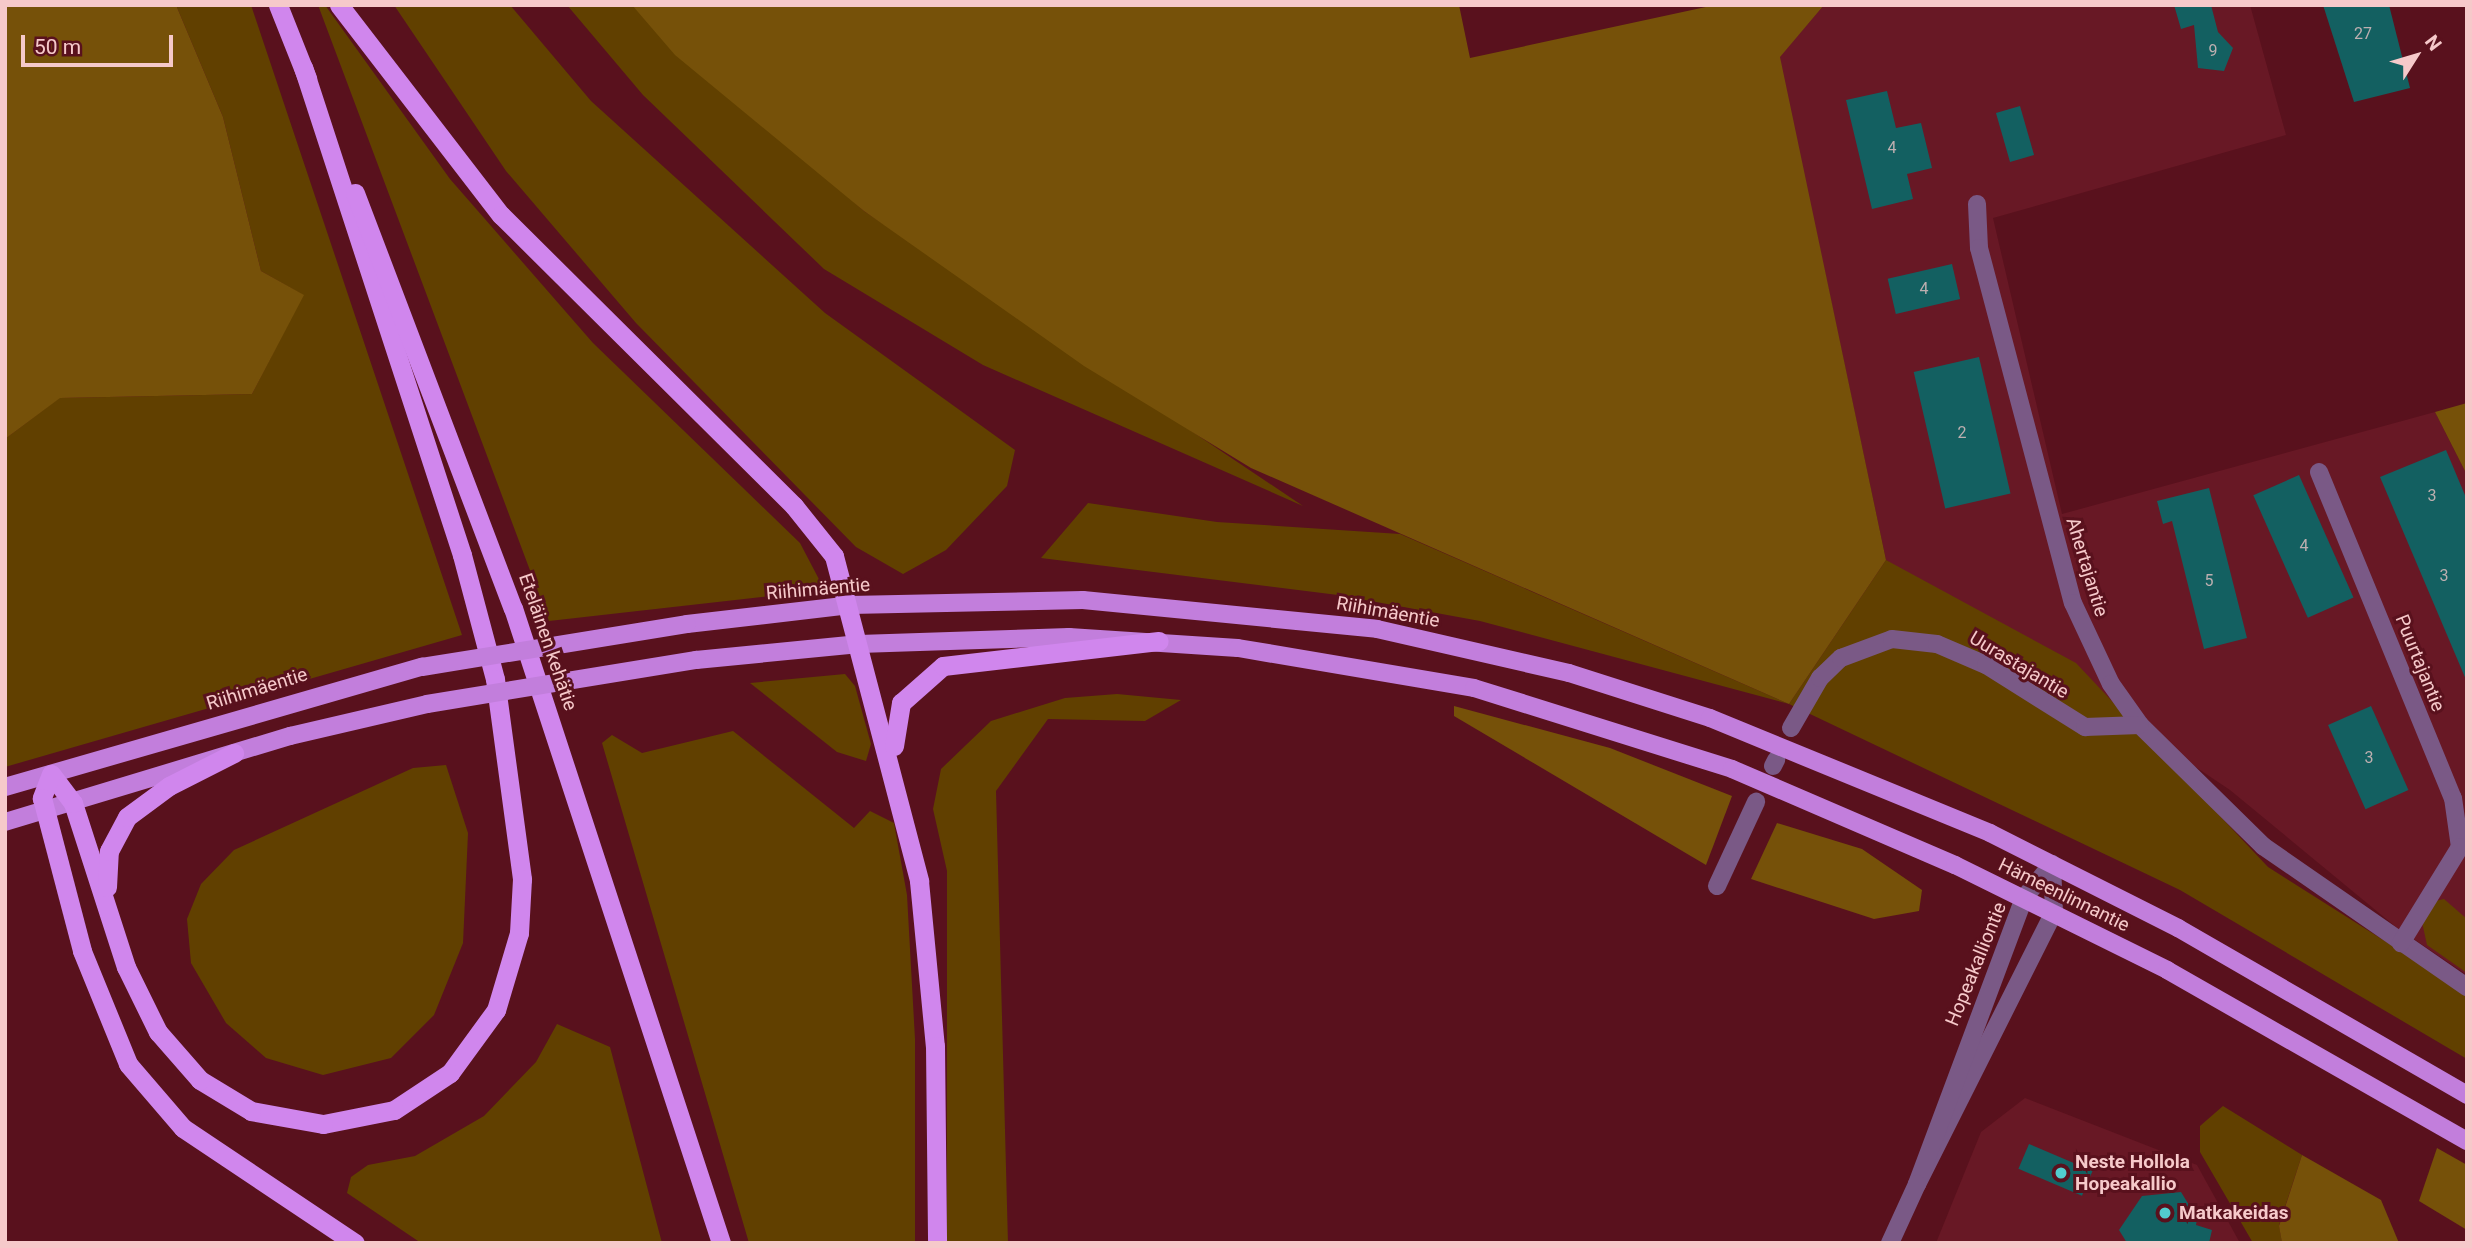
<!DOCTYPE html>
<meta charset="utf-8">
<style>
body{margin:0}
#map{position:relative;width:2472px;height:1248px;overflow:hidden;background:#59111d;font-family:Roboto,sans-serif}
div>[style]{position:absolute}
.built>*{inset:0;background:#681825}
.green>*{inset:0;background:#614000}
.forest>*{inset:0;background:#765109}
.building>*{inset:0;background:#136061;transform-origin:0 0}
.minor>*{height:18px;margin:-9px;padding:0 9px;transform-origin:9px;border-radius:9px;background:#7a5986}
.primary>*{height:18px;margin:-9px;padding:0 9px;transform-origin:9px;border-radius:9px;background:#c27edc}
.trunk>*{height:19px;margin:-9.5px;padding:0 9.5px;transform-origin:9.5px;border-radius:9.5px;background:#d086ed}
.primary-bridge>*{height:18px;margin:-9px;padding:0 9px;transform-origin:9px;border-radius:9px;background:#c27edc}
.dots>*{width:19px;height:19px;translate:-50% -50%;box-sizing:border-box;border:4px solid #59111d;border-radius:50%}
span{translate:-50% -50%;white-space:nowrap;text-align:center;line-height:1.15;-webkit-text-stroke:6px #59111d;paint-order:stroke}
.number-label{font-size:16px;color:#bdafb0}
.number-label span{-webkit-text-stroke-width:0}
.street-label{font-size:19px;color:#f6c9ca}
.poi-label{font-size:19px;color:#f6c9ca;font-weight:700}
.left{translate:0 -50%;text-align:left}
.frame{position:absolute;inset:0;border:7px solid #f6c9ca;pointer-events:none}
.north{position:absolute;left:2381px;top:21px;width:70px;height:70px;-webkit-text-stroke:5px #59111d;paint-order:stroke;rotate:53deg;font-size:19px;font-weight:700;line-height:28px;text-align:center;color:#f6c9ca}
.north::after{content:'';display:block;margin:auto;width:24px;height:32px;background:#f6c9ca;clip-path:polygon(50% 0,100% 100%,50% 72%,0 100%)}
.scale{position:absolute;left:21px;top:35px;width:152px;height:32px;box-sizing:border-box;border:4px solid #f6c9ca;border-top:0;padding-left:9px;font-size:21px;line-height:24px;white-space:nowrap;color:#f6c9ca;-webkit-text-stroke:5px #59111d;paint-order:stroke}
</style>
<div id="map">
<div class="built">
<div style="clip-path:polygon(1824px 5px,2250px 5px,2286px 135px,1993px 218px,2062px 514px,2435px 412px,2467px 475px,2467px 975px,2396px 927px,2230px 790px,1886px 560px,1779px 57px)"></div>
<div style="clip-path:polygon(2025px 1098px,2197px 1165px,2240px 1243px,1936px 1243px,1981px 1132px)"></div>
</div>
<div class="green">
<div style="clip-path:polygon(176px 5px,251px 5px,462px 635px,5px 767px,5px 439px,59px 398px,252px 394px,303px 295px,261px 271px,223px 117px)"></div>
<div style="clip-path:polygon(318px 5px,325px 5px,450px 179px,593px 343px,800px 543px,822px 585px,814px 591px,549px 621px)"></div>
<div style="clip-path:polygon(394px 5px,510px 5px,591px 101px,825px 313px,1015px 450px,1007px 486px,946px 550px,903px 574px,856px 547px,636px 323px,506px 171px)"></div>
<div style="clip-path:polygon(567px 5px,632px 5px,864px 211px,1303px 506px,983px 365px,824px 269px,643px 95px)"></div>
<div style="clip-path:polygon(1088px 503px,1217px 522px,1400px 534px,1789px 704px,1886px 560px,2076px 663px,2268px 867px,2467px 993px,2467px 1059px,2180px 890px,1789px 704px,1480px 621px,1338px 595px,1041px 558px)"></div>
<div style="clip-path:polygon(845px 674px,855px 686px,871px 744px,866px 761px,837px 752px,750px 683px)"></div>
<div style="clip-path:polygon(1117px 694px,1181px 700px,1145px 721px,1048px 719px,996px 791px,1008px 1243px,947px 1243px,947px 871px,933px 809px,941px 769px,991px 721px,1065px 698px)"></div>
<div style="clip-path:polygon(733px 731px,854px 828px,870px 811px,894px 823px,907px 895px,915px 1039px,915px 1243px,749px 1243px,602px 743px,612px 735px,642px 753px)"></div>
<div style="clip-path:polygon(446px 765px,468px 833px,463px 943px,434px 1015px,391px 1058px,323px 1075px,266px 1058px,226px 1023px,191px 963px,187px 919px,201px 884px,234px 850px,413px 768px)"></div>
<div style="clip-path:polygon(2444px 899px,2467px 919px,2467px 973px,2427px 945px,2422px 922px,2431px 902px)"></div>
<div style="clip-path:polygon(557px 1024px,610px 1047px,662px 1243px,421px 1243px,347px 1193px,351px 1177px,368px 1165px,415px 1156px,484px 1116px,536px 1062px)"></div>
<div style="clip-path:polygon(2223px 1106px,2302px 1155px,2279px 1225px,2282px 1243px,2253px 1243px,2200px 1152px,2200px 1126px)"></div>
</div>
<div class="forest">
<div style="clip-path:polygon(5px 5px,176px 5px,223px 117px,261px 271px,304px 295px,252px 394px,60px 398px,5px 439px)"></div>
<div style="clip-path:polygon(632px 5px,1459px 5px,1470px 58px,1715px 5px,1824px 5px,1780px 57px,1886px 560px,1789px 704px,1251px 468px,1084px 366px,864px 211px,675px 55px)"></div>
<div style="clip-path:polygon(2467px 403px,2467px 475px,2435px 412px)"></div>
<div style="clip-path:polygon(1454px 706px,1610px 748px,1732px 796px,1706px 865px,1454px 716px)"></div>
<div style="clip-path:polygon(1777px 823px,1862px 849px,1922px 890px,1919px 911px,1874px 919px,1751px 879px)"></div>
<div style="clip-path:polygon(2437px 1148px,2467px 1165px,2467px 1230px,2419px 1201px)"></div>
<div style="clip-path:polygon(2302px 1155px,2381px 1200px,2399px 1243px,2282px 1243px,2279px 1226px)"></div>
</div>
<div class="building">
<div style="clip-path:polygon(2174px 5px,2211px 5px,2218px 32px,2233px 48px,2224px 71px,2198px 68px,2194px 25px,2181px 29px)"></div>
<div style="clip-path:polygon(2323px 5px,2389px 5px,2410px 88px,2354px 102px)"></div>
<div style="clip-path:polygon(1887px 91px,1896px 128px,1921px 123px,1932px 168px,1907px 174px,1913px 199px,1872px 209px,1846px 100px)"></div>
<div style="left:2020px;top:106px;width:51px;height:25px;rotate:74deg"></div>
<div style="left:1952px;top:264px;width:36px;height:66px;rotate:77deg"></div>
<div style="left:1979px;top:357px;width:140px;height:67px;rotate:77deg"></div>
<div style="clip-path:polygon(2446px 450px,2467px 500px,2467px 682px,2380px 477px)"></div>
<div style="left:2299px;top:475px;width:134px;height:50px;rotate:66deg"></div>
<div style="clip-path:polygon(2209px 488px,2247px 638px,2204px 649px,2172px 521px,2163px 524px,2157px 501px)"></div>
<div style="left:2371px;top:706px;width:92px;height:47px;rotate:66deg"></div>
<div style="left:2029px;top:1144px;width:69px;height:27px;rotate:23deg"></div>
<div style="clip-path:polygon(2181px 1192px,2189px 1205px,2199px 1207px,2196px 1225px,2212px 1230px,2209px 1243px,2127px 1243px,2119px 1230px,2142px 1196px)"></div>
</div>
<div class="minor">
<div style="left:1977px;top:204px;width:44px;rotate:87.4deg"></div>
<div style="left:1979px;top:248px;width:367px;rotate:75.2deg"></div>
<div style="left:2073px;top:603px;width:89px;rotate:64.9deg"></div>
<div style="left:2111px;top:684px;width:50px;rotate:54.7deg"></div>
<div style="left:2140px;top:725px;width:173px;rotate:44.5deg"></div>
<div style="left:2263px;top:846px;width:248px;rotate:34.7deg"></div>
<div style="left:2319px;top:472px;width:352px;rotate:67.7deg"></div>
<div style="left:2453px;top:798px;width:49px;rotate:81.9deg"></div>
<div style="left:2460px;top:847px;width:113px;rotate:121.6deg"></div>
<div style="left:1791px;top:728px;width:58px;rotate:-59.9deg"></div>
<div style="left:1820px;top:678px;width:29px;rotate:-44deg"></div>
<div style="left:1841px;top:658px;width:54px;rotate:-20.4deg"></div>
<div style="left:1892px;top:639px;width:45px;rotate:6.3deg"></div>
<div style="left:1937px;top:644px;width:53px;rotate:23.2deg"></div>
<div style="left:1986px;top:665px;width:117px;rotate:32.1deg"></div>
<div style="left:2085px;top:727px;width:55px;rotate:-2.1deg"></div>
<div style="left:1773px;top:766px;width:7px;rotate:-63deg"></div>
<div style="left:2052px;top:864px;width:48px;rotate:87.6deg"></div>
<div style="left:2054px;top:912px;width:305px;rotate:116.7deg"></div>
<div style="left:1917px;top:1184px;width:305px;rotate:-69.5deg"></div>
<div style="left:2024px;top:898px;width:44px;rotate:-50.5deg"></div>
<div style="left:1717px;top:886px;width:93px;rotate:-65.1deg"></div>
<div style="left:1890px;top:1243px;width:65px;rotate:-65.4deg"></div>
</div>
<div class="primary">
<div style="left:687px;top:624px;width:164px;rotate:-6.6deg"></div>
<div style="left:850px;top:605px;width:233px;rotate:-1.2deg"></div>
<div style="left:1083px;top:600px;width:295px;rotate:5.6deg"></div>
<div style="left:1377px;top:629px;width:197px;rotate:12.9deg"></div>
<div style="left:1569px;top:673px;width:148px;rotate:17.7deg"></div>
<div style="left:1710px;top:718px;width:303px;rotate:22.3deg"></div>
<div style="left:1990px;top:833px;width:211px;rotate:26.8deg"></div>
<div style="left:2178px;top:928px;width:334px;rotate:30deg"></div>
<div style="left:696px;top:660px;width:164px;rotate:-5.6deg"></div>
<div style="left:859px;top:644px;width:210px;rotate:-1.9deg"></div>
<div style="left:1069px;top:637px;width:169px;rotate:3.7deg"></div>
<div style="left:1238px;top:648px;width:239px;rotate:9.6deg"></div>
<div style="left:1474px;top:688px;width:270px;rotate:17.4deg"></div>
<div style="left:1732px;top:769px;width:243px;rotate:23.3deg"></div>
<div style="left:1955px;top:865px;width:237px;rotate:26.3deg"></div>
<div style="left:2167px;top:970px;width:345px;rotate:29.7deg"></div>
<div style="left:5px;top:787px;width:434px;rotate:-16.1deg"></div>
<div style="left:5px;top:822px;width:298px;rotate:-16.8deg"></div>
<div style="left:290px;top:736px;width:141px;rotate:-13.1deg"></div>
</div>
<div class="trunk">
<div style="left:278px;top:5px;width:79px;rotate:68.3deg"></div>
<div style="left:339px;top:5px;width:265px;rotate:52.4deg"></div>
<div style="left:501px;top:215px;width:413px;rotate:44.8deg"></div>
<div style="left:794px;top:506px;width:64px;rotate:51.3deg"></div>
<div style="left:834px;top:556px;width:336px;rotate:75.3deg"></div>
<div style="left:919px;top:881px;width:166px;rotate:84.5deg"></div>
<div style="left:935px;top:1046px;width:197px;rotate:89.4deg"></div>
<div style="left:303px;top:67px;width:513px;rotate:71.95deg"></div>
<div style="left:462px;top:555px;width:128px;rotate:75.1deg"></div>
<div style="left:495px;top:679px;width:202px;rotate:82.3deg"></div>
<div style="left:522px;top:879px;width:54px;rotate:93.2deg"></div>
<div style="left:519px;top:933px;width:80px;rotate:106.6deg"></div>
<div style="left:496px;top:1010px;width:78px;rotate:126.1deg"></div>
<div style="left:450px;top:1073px;width:67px;rotate:146.5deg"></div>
<div style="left:394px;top:1110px;width:72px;rotate:168.8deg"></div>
<div style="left:323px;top:1124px;width:73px;rotate:-169.8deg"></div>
<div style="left:251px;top:1111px;width:60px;rotate:-148.7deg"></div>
<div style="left:200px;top:1080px;width:64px;rotate:-131.2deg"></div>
<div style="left:158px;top:1032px;width:72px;rotate:-116.2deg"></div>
<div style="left:126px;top:967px;width:172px;rotate:-107.9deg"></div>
<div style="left:73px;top:803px;width:36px;rotate:-127deg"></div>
<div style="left:51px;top:774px;width:26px;rotate:111deg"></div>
<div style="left:42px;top:798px;width:158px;rotate:75.3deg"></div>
<div style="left:82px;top:951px;width:122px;rotate:67.8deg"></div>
<div style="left:128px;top:1064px;width:84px;rotate:49.3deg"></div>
<div style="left:183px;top:1128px;width:207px;rotate:33.8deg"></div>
<div style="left:355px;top:193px;width:444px;rotate:69.2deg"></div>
<div style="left:513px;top:608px;width:668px;rotate:71.86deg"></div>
<div style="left:894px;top:746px;width:44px;rotate:-80.8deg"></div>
<div style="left:901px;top:703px;width:56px;rotate:-41.4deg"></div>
<div style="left:943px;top:666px;width:217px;rotate:-6.6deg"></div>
<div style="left:107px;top:887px;width:36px;rotate:-87deg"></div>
<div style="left:109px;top:851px;width:38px;rotate:-62deg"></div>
<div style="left:127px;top:817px;width:52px;rotate:-36.4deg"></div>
<div style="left:169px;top:786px;width:73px;rotate:-26.9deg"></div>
</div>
<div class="primary-bridge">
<div style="left:422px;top:667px;width:268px;rotate:-9.2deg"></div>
<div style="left:427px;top:704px;width:273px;rotate:-9.3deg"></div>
</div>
<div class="dots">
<div style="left:2061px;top:1173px;background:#52cdce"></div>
<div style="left:2165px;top:1213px;background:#52cdce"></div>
</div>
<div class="number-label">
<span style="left:2363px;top:34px">27</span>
<span style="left:2213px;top:51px">9</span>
<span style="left:1892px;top:148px">4</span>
<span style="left:1924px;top:289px">4</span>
<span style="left:1962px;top:433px">2</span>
<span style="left:2432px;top:496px">3</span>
<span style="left:2304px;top:546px">4</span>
<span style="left:2444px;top:576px">3</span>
<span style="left:2209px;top:581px">5</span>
<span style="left:2369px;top:758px">3</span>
</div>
<div class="street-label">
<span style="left:2087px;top:567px;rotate:73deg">Ahertajantie</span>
<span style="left:818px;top:589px;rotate:-5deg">Riihimäentie</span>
<span style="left:1388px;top:612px;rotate:10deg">Riihimäentie</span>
<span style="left:548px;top:642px;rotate:71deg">Eteläinen kehätie</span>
<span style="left:2420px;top:663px;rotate:68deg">Puurtajantie</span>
<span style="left:2019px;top:665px;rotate:31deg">Uurastajantie</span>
<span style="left:257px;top:689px;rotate:-17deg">Riihimäentie</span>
<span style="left:2064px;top:895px;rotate:26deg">Hämeenlinnantie</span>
<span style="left:1976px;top:964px;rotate:-68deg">Hopeakalliontie</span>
</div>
<div class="poi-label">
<span class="left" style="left:2075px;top:1173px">Neste Hollola<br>Hopeakallio</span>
<span class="left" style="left:2179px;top:1213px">Matkakeidas</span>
</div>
<div class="frame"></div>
<div class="north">N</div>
<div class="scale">50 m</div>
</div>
